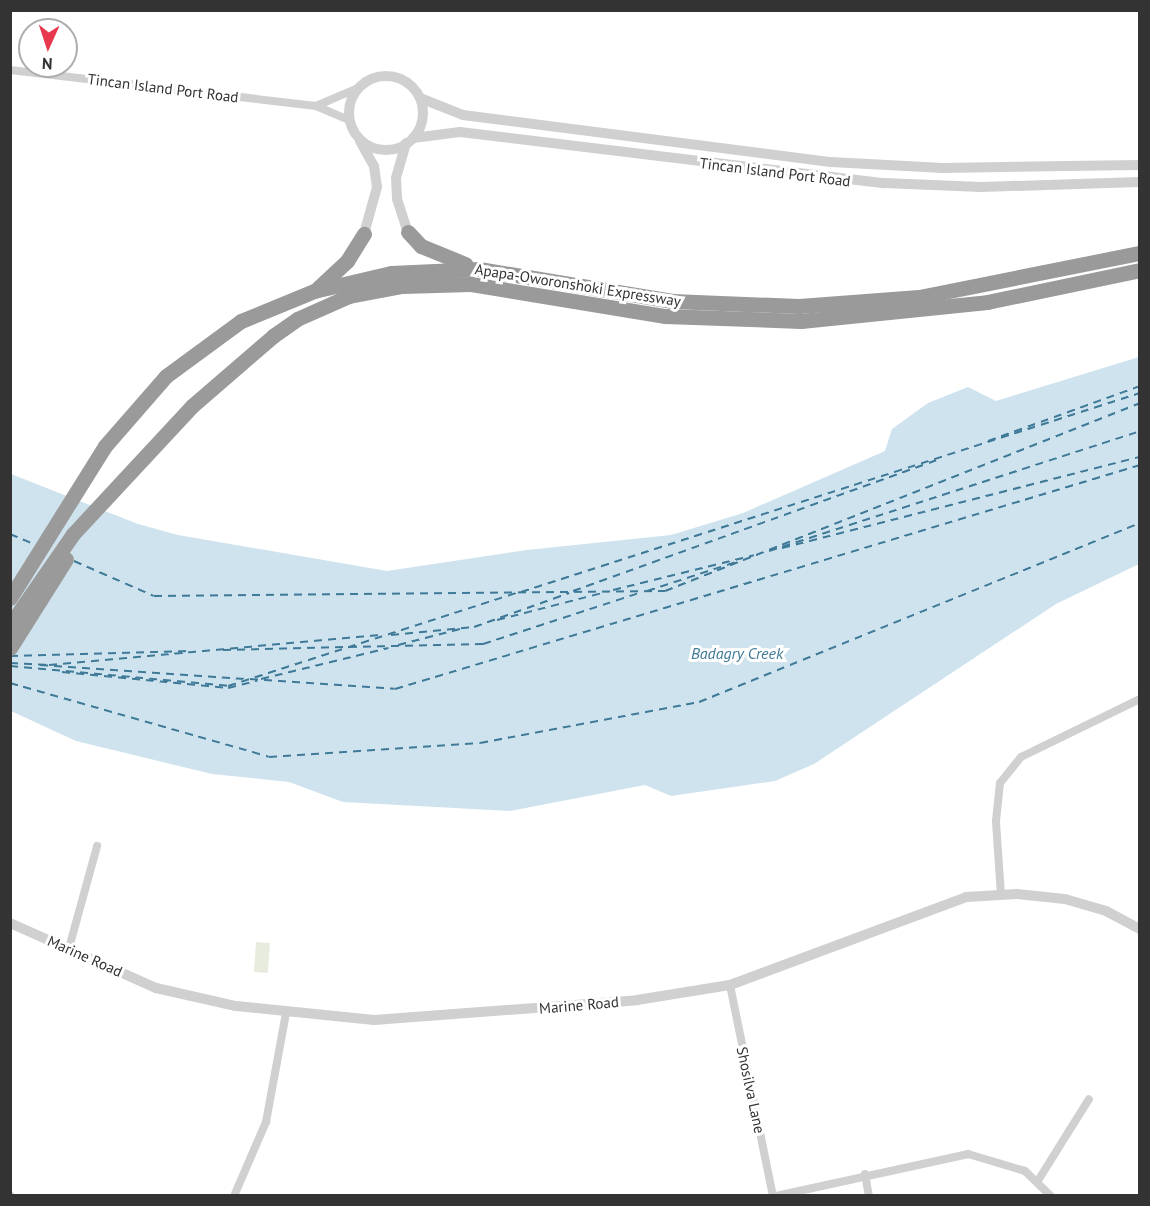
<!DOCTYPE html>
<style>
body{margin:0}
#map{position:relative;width:1150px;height:1206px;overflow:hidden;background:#fff;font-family:"PT Sans",sans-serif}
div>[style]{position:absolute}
.green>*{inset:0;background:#e7ecdf;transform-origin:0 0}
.water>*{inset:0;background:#cfe3ee}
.ferry>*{height:1.5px;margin-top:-0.75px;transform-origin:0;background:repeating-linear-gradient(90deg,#3e7997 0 8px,transparent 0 14px)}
.minor>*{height:8px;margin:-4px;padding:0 4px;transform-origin:4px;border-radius:4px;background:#d0d0d0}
.tertiary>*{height:10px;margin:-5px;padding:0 5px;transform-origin:5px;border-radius:5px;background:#d0d0d0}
.tertiary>.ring{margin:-5px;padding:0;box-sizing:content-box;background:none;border:10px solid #d0d0d0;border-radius:50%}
.motorway>*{height:15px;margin:-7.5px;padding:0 7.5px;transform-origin:7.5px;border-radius:7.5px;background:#9a9a9a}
span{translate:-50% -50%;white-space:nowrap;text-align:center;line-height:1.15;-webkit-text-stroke:6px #fff;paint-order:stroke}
.street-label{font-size:15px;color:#333}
.water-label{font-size:16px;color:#3e7997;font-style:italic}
.frame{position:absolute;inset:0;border:12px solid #333;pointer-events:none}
.north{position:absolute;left:18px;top:18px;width:60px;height:60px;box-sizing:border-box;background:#fff;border:2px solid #adadad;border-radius:50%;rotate:183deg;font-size:16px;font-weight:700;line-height:24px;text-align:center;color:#333}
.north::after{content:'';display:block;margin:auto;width:21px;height:27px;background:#e7384d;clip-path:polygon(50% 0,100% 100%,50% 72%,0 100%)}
</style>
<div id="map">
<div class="green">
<div style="left:256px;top:942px;width:14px;height:30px;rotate:4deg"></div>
</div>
<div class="water">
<div style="clip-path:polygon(1139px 357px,1139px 564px,1056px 604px,814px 764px,775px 781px,671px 796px,645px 785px,510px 811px,343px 802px,289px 782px,212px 774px,76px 741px,11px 711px,11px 474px,138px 524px,178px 535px,387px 571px,527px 550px,671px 535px,743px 513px,885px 451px,892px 429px,928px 403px,968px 387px,996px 401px)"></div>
</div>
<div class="ferry">
<div style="left:988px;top:441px;width:162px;rotate:-19.9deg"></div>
<div style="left:10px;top:534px;width:28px;rotate:23deg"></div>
<div style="left:782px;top:548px;width:369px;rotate:-14.3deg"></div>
<div style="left:769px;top:551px;width:390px;rotate:-17.9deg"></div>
<div style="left:74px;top:561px;width:87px;rotate:23.6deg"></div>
<div style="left:154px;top:596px;width:511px;rotate:-0.56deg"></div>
<div style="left:665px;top:591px;width:511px;rotate:-21.59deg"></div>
<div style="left:613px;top:590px;width:145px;rotate:-13.9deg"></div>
<div style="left:573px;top:591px;width:386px;rotate:-19.8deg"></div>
<div style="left:647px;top:591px;width:97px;rotate:-18.1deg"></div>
<div style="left:521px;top:592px;width:650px;rotate:-17.82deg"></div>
<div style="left:497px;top:620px;width:113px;rotate:-14.4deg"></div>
<div style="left:391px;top:635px;width:83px;rotate:-5.5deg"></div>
<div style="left:474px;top:627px;width:101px;rotate:-19.7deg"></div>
<div style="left:398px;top:645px;width:64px;rotate:-14.5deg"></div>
<div style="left:349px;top:647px;width:134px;rotate:-1.3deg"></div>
<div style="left:483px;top:644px;width:167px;rotate:-18.1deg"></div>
<div style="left:223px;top:650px;width:121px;rotate:-1.4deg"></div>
<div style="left:10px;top:656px;width:181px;rotate:-1.6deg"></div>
<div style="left:10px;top:663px;width:39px;rotate:3deg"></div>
<div style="left:49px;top:665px;width:332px;rotate:-5.2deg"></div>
<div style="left:40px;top:665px;width:205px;rotate:3.9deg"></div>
<div style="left:10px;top:666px;width:219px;rotate:5.2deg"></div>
<div style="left:228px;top:686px;width:303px;rotate:-17.9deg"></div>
<div style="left:62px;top:672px;width:167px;rotate:5.5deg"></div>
<div style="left:228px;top:688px;width:30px;rotate:-14deg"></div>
<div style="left:250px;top:679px;width:145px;rotate:3.9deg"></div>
<div style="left:395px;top:689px;width:778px;rotate:-16.73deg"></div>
<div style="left:261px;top:679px;width:131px;rotate:-13.7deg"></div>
<div style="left:10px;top:683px;width:269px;rotate:15.9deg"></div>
<div style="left:269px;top:757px;width:211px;rotate:-3.8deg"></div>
<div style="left:480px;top:743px;width:223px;rotate:-10.6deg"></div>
<div style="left:699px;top:702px;width:476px;rotate:-22.1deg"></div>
</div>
<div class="minor">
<div style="left:10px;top:70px;width:308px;rotate:6.7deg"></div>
<div style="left:316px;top:106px;width:36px;rotate:23deg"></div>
<div style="left:316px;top:106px;width:46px;rotate:-23.2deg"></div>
<div style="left:1001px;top:895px;width:74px;rotate:-93.9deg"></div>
<div style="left:996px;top:821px;width:38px;rotate:-84deg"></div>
<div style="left:1000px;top:783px;width:33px;rotate:-51deg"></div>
<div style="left:1021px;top:757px;width:132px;rotate:-26deg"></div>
<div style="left:69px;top:948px;width:106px;rotate:-74.6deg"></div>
<div style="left:730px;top:985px;width:215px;rotate:78.5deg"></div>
<div style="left:865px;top:1174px;width:22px;rotate:80deg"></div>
<div style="left:1039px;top:1179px;width:94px;rotate:-58deg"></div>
<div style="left:10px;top:1195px;width:1px;rotate:45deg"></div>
<div style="left:234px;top:1196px;width:81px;rotate:-66.6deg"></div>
<div style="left:266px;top:1122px;width:111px;rotate:-79.6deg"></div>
<div style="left:776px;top:1196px;width:197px;rotate:-12.3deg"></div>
<div style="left:968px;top:1154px;width:59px;rotate:16.6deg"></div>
<div style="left:1025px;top:1171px;width:36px;rotate:44deg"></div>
</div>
<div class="tertiary">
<div class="ring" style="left:349px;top:76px;width:64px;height:64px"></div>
<div style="left:420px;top:98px;width:46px;rotate:21.6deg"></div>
<div style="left:463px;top:115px;width:371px;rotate:7.3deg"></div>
<div style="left:831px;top:162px;width:112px;rotate:3.1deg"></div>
<div style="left:943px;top:168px;width:197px;rotate:-0.9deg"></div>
<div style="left:413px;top:138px;width:47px;rotate:-7.3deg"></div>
<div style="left:460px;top:132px;width:427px;rotate:6.9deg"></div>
<div style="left:884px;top:183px;width:97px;rotate:2.4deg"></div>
<div style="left:981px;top:187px;width:159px;rotate:-1.8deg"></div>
<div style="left:360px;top:141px;width:29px;rotate:61deg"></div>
<div style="left:374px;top:166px;width:21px;rotate:82deg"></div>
<div style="left:377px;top:187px;width:49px;rotate:105.5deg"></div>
<div style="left:406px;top:143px;width:36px;rotate:106deg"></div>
<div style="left:396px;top:178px;width:21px;rotate:87deg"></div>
<div style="left:397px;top:199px;width:35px;rotate:72deg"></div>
<div style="left:10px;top:923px;width:160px;rotate:24deg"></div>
<div style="left:156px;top:988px;width:82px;rotate:12.7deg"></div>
<div style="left:236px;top:1006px;width:139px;rotate:5.8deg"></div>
<div style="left:374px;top:1020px;width:264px;rotate:-4.3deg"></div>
<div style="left:637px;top:1000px;width:94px;rotate:-9.2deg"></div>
<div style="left:730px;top:985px;width:252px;rotate:-20.4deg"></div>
<div style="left:966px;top:897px;width:51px;rotate:-3.4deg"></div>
<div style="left:1017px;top:894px;width:48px;rotate:5.9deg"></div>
<div style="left:1065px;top:899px;width:43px;rotate:16.3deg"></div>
<div style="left:1106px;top:911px;width:38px;rotate:28deg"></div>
</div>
<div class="motorway">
<div style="left:408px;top:232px;width:19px;rotate:47deg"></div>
<div style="left:421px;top:246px;width:48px;rotate:22.2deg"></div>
<div style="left:318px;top:288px;width:40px;rotate:-43deg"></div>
<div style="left:347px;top:261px;width:32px;rotate:-58deg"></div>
<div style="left:10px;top:598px;width:179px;rotate:-58deg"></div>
<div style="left:105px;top:446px;width:93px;rotate:-48.9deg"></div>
<div style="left:166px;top:376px;width:93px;rotate:-36.3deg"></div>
<div style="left:241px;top:321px;width:79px;rotate:-22.3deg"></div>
<div style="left:314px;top:291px;width:79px;rotate:-13.2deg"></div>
<div style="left:391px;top:273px;width:88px;rotate:-2.6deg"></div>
<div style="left:479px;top:269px;width:196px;rotate:9.4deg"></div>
<div style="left:672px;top:301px;width:127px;rotate:2.3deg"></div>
<div style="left:799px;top:306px;width:120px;rotate:-4.3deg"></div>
<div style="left:919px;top:297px;width:225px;rotate:-11.3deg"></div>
<div style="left:10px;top:625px;width:111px;rotate:-55.3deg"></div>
<div style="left:73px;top:534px;width:175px;rotate:-47.1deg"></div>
<div style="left:192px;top:406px;width:107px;rotate:-40.8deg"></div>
<div style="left:273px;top:336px;width:29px;rotate:-35deg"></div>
<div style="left:297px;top:319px;width:57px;rotate:-23.9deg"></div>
<div style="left:349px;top:296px;width:54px;rotate:-10.7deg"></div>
<div style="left:402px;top:286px;width:69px;rotate:-1.7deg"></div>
<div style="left:471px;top:284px;width:197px;rotate:9.4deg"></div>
<div style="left:665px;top:316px;width:136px;rotate:2.1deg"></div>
<div style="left:801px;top:321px;width:187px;rotate:-5.8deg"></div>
<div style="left:987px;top:302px;width:156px;rotate:-11.8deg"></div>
<div style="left:10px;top:648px;width:105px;rotate:-57.8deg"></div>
</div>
<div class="street-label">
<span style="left:163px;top:88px;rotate:7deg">Tincan Island Port Road</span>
<span style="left:775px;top:172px;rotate:7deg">Tincan Island Port Road</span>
<span style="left:578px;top:285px;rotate:9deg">Apapa-Oworonshoki Expressway</span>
<span style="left:85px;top:956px;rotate:24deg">Marine Road</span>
<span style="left:579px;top:1005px;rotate:-5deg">Marine Road</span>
<span style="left:751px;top:1090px;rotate:78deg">Shosilva Lane</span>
</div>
<div class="water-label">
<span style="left:737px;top:653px">Badagry Creek</span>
</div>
<div class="frame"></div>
<div class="north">N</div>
</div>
